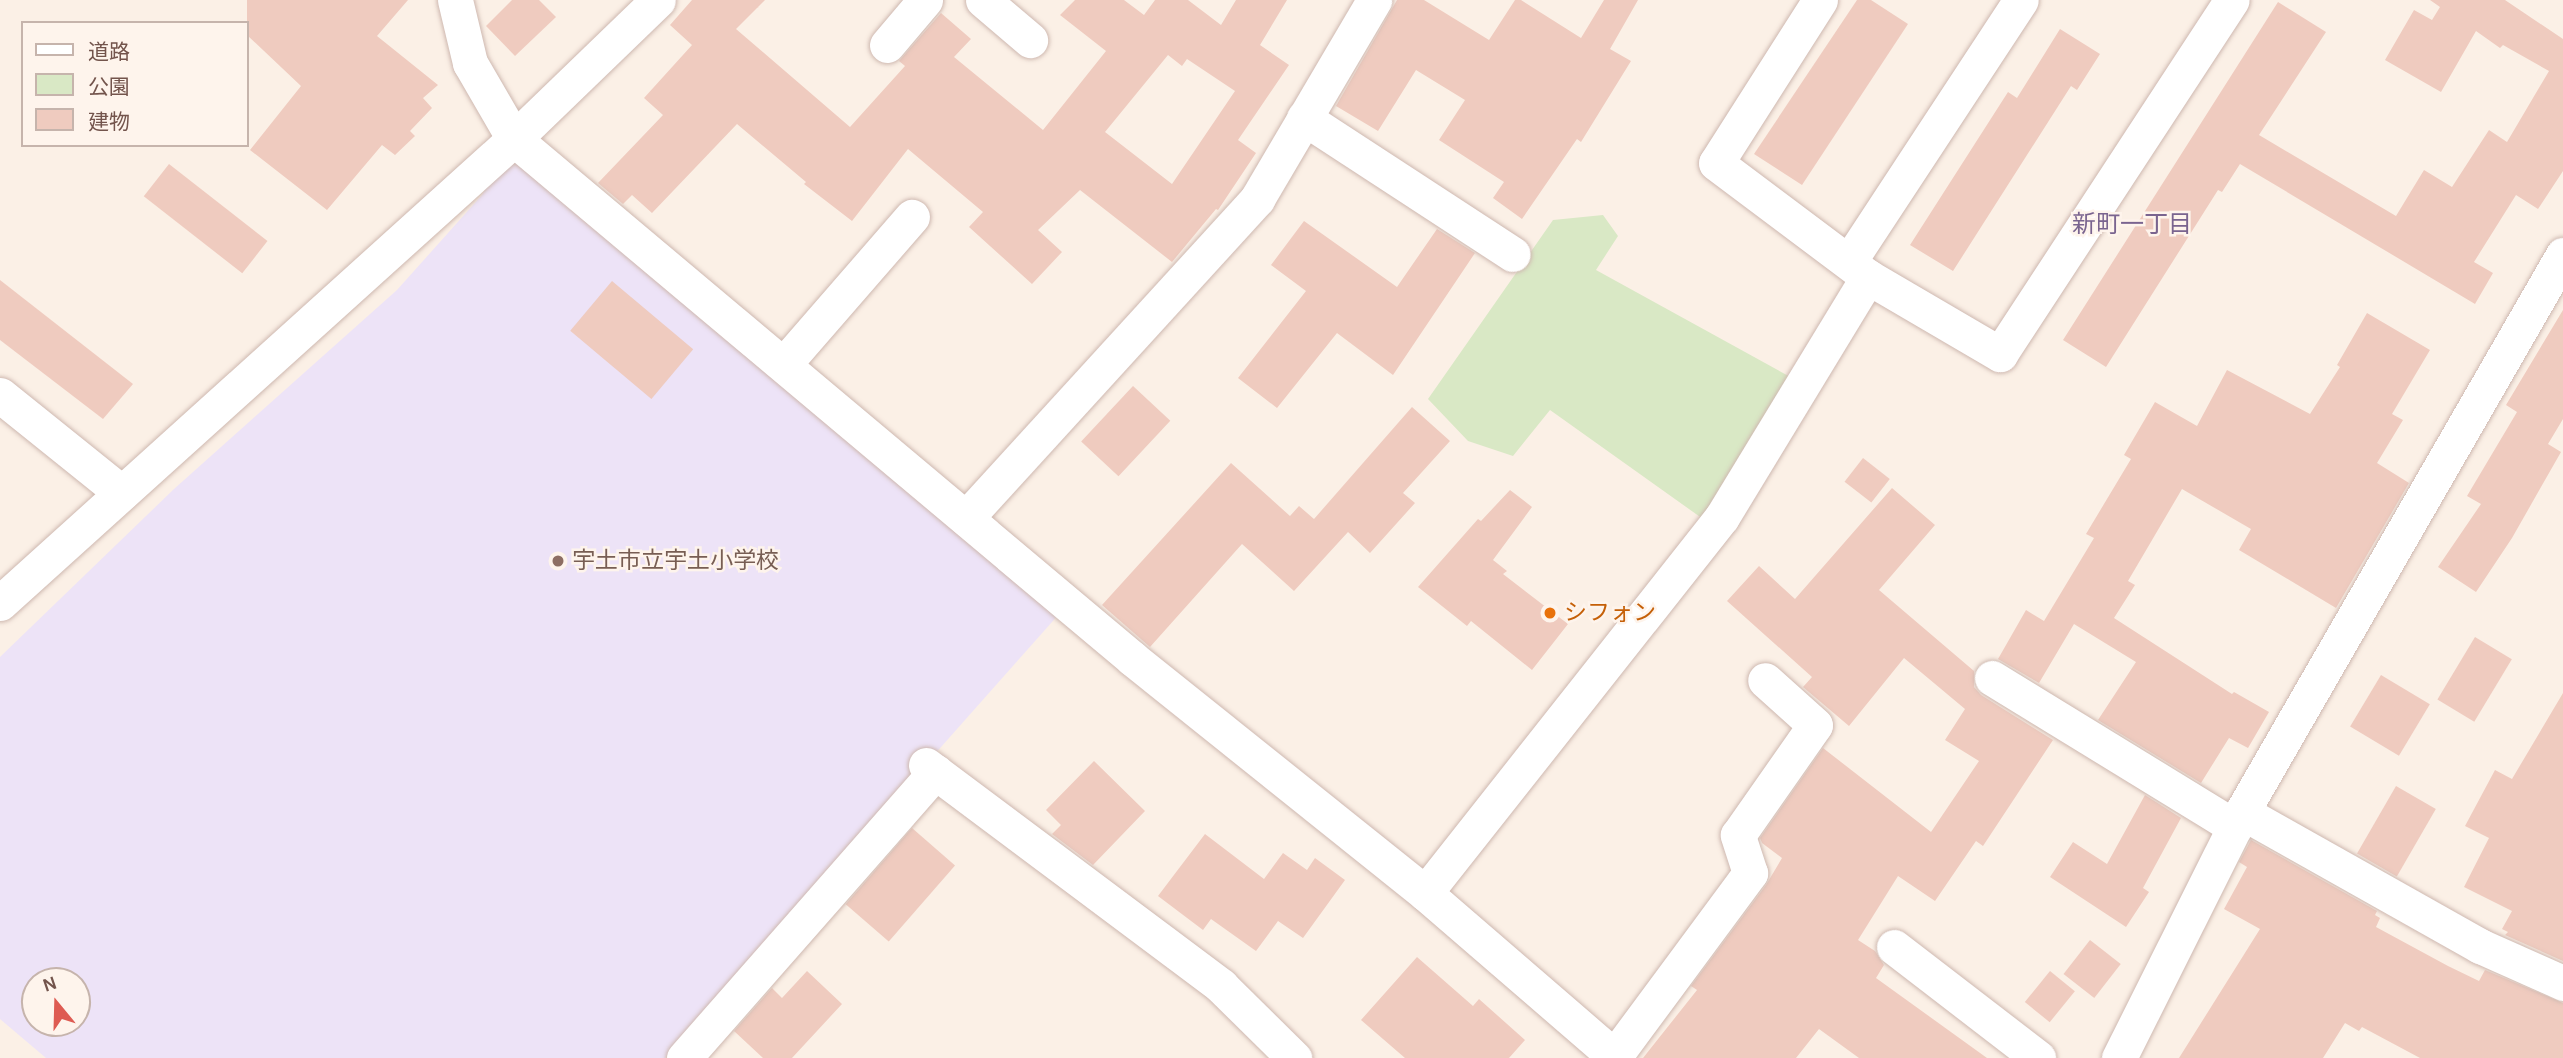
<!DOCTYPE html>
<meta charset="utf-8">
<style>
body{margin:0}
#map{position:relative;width:2563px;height:1058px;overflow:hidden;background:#fbf0e6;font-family:Karla,"Noto Sans JP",sans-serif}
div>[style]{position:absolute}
.education>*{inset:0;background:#ede3f7}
.green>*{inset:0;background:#d9e8c5}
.building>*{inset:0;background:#efcbbf;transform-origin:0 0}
.roads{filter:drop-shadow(0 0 2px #ceb8b0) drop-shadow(0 0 2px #ceb8b0)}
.minor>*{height:35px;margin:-17.5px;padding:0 17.5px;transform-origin:17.5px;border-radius:17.5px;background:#fff}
.dots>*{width:19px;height:19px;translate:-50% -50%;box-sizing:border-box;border:4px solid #fef4ec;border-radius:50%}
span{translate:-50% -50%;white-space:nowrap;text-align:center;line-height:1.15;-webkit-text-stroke:5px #fef4ec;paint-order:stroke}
.education-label{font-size:23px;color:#785e54}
.left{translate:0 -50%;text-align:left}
.food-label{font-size:23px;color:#c56008}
.neighbourhood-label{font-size:24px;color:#7a648f}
.legend{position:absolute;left:21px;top:21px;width:228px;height:126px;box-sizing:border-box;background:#fef4ec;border:2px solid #c6b4ac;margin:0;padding:9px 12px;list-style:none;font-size:21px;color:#73544c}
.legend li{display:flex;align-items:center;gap:14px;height:35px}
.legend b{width:35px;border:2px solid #c6b4ac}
.north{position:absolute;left:21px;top:967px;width:70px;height:70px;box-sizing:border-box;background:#fef4ec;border:2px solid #c6b4ac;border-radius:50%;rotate:341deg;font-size:19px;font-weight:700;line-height:28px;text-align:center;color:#73544c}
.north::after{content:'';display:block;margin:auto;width:24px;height:32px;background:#de5b52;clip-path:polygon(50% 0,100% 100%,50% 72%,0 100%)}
</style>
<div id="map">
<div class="education">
<div style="clip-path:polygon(evenodd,514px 139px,1068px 604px,665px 1058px,46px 1058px,0 1019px,0 657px,174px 489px,397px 290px,482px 195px,514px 139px,35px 981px,77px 981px,77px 1023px,35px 1023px,35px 981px)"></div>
</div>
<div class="green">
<div style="clip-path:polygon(1603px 215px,1618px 236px,1596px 270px,1794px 379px,1703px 519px,1550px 410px,1513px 456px,1468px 441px,1428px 399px,1553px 220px)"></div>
</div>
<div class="building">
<div style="clip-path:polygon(247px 0,408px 0,377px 36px,438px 85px,423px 98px,432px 108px,410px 131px,415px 136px,395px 155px,382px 145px,327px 210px,250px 150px,301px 86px,247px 35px)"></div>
<div style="clip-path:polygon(512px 0,539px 0,556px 17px,515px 56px,486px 26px)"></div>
<div style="clip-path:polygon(evenodd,692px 0,765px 0,736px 29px,850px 127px,905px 66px,899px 61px,941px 13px,971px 39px,954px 57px,1043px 130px,1106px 51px,1060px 15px,1075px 0,1124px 0,1144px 15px,1155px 0,1188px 0,1221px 25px,1236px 0,1287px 0,1260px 45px,1289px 65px,1238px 140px,1256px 153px,1218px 210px,1216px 209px,1172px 262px,1080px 190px,1038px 230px,1062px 252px,1032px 284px,969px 227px,983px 212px,908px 149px,852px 221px,804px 184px,806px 182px,737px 124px,652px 213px,632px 195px,623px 204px,598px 183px,663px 115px,644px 98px,692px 45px,670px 25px,692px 0,1168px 55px,1182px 66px,1187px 59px,1235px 91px,1172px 184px,1105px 132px,1168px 55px)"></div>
<div style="clip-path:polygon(1397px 0,1424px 0,1489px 40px,1515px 0,1521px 0,1581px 38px,1604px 0,1638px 0,1610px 49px,1631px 61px,1581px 142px,1577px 139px,1522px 219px,1493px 198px,1504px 182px,1439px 140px,1465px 100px,1416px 70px,1378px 131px,1336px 106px)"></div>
<div style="clip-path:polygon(1857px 0,1871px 0,1908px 24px,1802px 185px,1754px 154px)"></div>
<div style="clip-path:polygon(2430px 0,2505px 0,2563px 39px,2563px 171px,2538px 209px,2516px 195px,2474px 262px,2493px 273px,2475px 304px,2240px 164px,2222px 192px,2218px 190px,2106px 367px,2063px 340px,2278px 2px,2326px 32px,2259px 135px,2396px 216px,2424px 170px,2452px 187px,2489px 130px,2507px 142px,2549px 71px,2503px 45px,2500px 48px,2476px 31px,2441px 92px,2385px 60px,2414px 10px,2432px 20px,2440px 7px)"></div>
<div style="clip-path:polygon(2060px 29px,2100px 54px,2077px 90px,2071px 86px,1953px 271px,1910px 245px,2008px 92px,2017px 98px)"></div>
<div style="left:169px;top:164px;width:125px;height:41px;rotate:38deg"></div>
<div style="clip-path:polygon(1304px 221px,1397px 287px,1437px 229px,1475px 253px,1393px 375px,1337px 333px,1277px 408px,1238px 378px,1306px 291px,1271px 265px)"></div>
<div style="clip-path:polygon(0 280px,133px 384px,103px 419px,0 340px)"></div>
<div style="left:612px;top:281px;width:106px;height:65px;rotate:40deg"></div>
<div style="clip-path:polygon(2563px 310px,2563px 419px,2548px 444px,2561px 452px,2512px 538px,2476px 592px,2438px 567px,2481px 504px,2467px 496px,2517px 412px,2506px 405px)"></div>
<div style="clip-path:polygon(2367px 313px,2430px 350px,2392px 414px,2403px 420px,2377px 463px,2409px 483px,2336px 608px,2239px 550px,2251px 529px,2182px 489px,2128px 581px,2135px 585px,2114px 618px,2232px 694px,2234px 692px,2269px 712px,2248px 748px,2229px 738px,2201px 783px,2098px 720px,2136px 662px,2074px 624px,2039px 683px,1998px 659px,2026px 610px,2044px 621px,2094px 538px,2086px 534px,2131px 459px,2124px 455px,2155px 402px,2197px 426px,2227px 370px,2310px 414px,2340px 367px,2337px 365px)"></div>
<div style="left:1133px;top:386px;width:51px;height:76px;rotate:43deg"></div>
<div style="clip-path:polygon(1412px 407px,1450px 441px,1403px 493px,1415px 503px,1370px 553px,1348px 532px,1294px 591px,1242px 544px,1150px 647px,1102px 605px,1231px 463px,1290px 516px,1299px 506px,1314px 519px)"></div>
<div style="left:1863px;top:458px;width:34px;height:30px;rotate:38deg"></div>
<div style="clip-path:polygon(1892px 488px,1935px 525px,1879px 590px,1974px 671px,1974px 687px,1981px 695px,2053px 740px,1983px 846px,1976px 841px,1935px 901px,1898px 876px,1858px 940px,1875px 951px,1884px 965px,1876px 978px,1987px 1058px,1859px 1058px,1819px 1029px,1796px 1058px,1643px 1058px,1697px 990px,1691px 986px,1766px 885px,1782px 858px,1762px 843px,1760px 838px,1823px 748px,1931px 832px,1979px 761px,1945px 740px,1965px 709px,1904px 658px,1849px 726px,1803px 687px,1812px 677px,1727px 601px,1759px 566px,1795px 599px)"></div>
<div style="clip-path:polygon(1510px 490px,1532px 507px,1493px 560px,1507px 571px,1503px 574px,1568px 624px,1532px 670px,1471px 621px,1467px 626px,1418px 587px,1478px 519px,1481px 521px)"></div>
<div style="left:2475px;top:637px;width:43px;height:73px;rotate:31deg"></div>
<div style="left:2381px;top:675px;width:57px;height:60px;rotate:31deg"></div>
<div style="clip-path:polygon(2563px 693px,2563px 961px,2505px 935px,2508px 932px,2502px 929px,2512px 911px,2464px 887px,2489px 838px,2465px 826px,2495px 770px,2512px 779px)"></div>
<div style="clip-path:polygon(1094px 761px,1145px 811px,1093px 865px,1052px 834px,1061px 825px,1046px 810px)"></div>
<div style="left:2396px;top:786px;width:46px;height:78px;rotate:30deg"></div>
<div style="clip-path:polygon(2145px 795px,2181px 818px,2143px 888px,2149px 892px,2126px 927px,2050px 877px,2073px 842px,2107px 864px)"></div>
<div style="left:912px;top:828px;width:57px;height:101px;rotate:41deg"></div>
<div style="clip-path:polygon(1205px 834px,1264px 879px,1283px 853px,1307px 870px,1315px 858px,1345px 880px,1303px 938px,1278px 921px,1256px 951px,1211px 919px,1203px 930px,1158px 896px)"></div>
<div style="clip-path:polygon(2251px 840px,2377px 911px,2375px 915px,2380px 918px,2376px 927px,2448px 966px,2479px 981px,2485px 970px,2563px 1003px,2563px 1058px,2420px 1058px,2362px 1027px,2359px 1031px,2345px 1023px,2323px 1058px,2179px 1058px,2260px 929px,2224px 909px,2247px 867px,2239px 862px)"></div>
<div style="left:2090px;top:940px;width:39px;height:43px;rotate:38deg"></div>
<div style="clip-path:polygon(1417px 957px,1473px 1006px,1479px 999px,1525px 1040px,1509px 1058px,1405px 1058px,1361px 1020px)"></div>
<div style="clip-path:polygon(807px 971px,842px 1004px,792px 1058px,763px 1058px,734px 1031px,772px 988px,782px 998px)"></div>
<div style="left:2050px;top:971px;width:32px;height:40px;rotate:39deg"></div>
</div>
<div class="roads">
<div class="minor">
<div style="left:455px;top:0;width:65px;rotate:76.6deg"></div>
<div style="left:470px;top:63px;width:88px;rotate:59.9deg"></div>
<div style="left:514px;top:139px;width:808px;rotate:40.03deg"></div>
<div style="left:1133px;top:659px;width:374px;rotate:38.7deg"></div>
<div style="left:1425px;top:893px;width:252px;rotate:40.8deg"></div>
<div style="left:983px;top:0;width:62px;rotate:40.4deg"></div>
<div style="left:1820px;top:0;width:193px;rotate:122.5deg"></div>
<div style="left:1716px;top:163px;width:190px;rotate:36.9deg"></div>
<div style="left:1868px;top:277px;width:153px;rotate:30.3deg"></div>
<div style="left:2000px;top:354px;width:423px;rotate:-56.8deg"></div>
<div style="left:887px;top:45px;width:59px;rotate:-49.8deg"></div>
<div style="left:1304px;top:118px;width:249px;rotate:33.1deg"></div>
<div style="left:1850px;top:260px;width:311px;rotate:-56.7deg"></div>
<div style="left:784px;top:364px;width:195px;rotate:-49deg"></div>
<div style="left:0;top:395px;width:156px;rotate:38.8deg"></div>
<div style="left:966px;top:518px;width:432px;rotate:-47.6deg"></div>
<div style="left:1257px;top:199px;width:231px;rotate:-59.5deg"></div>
<div style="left:0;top:603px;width:692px;rotate:-42.07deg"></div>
<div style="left:514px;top:139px;width:200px;rotate:-44deg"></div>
<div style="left:1992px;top:678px;width:285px;rotate:31.5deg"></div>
<div style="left:926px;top:765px;width:369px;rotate:36.8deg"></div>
<div style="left:1221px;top:986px;width:103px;rotate:44.6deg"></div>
<div style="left:2242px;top:812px;width:273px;rotate:29.4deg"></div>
<div style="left:2480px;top:946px;width:91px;rotate:24deg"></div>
<div style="left:1425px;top:893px;width:479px;rotate:-51.7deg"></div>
<div style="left:1722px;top:517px;width:281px;rotate:-58.7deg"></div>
<div style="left:1894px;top:947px;width:182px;rotate:37.6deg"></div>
<div style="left:1614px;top:1057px;width:229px;rotate:-53.5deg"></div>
<div style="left:1750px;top:873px;width:40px;rotate:-108deg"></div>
<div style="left:1738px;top:835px;width:134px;rotate:-55deg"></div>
<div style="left:1815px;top:725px;width:67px;rotate:-138deg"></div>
<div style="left:684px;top:1058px;width:381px;rotate:-48.7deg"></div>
<div style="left:2119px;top:1058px;width:275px;rotate:-63.4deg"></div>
<div style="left:2242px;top:812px;width:643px;rotate:-60.05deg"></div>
</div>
</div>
<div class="dots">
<div style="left:558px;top:561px;background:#8d6e63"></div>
<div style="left:1550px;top:613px;background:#e8710a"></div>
</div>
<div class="education-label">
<span class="left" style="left:572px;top:561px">宇土市立宇土小学校</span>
</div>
<div class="food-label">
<span class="left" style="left:1564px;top:613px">シフォン</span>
</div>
<div class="neighbourhood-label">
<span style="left:2132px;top:225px">新町一丁目</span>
</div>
<ul class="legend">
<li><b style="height:9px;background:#fff"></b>道路</li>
<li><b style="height:19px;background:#d9e8c5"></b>公園</li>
<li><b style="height:19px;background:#efcbbf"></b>建物</li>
</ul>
<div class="north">N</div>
</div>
